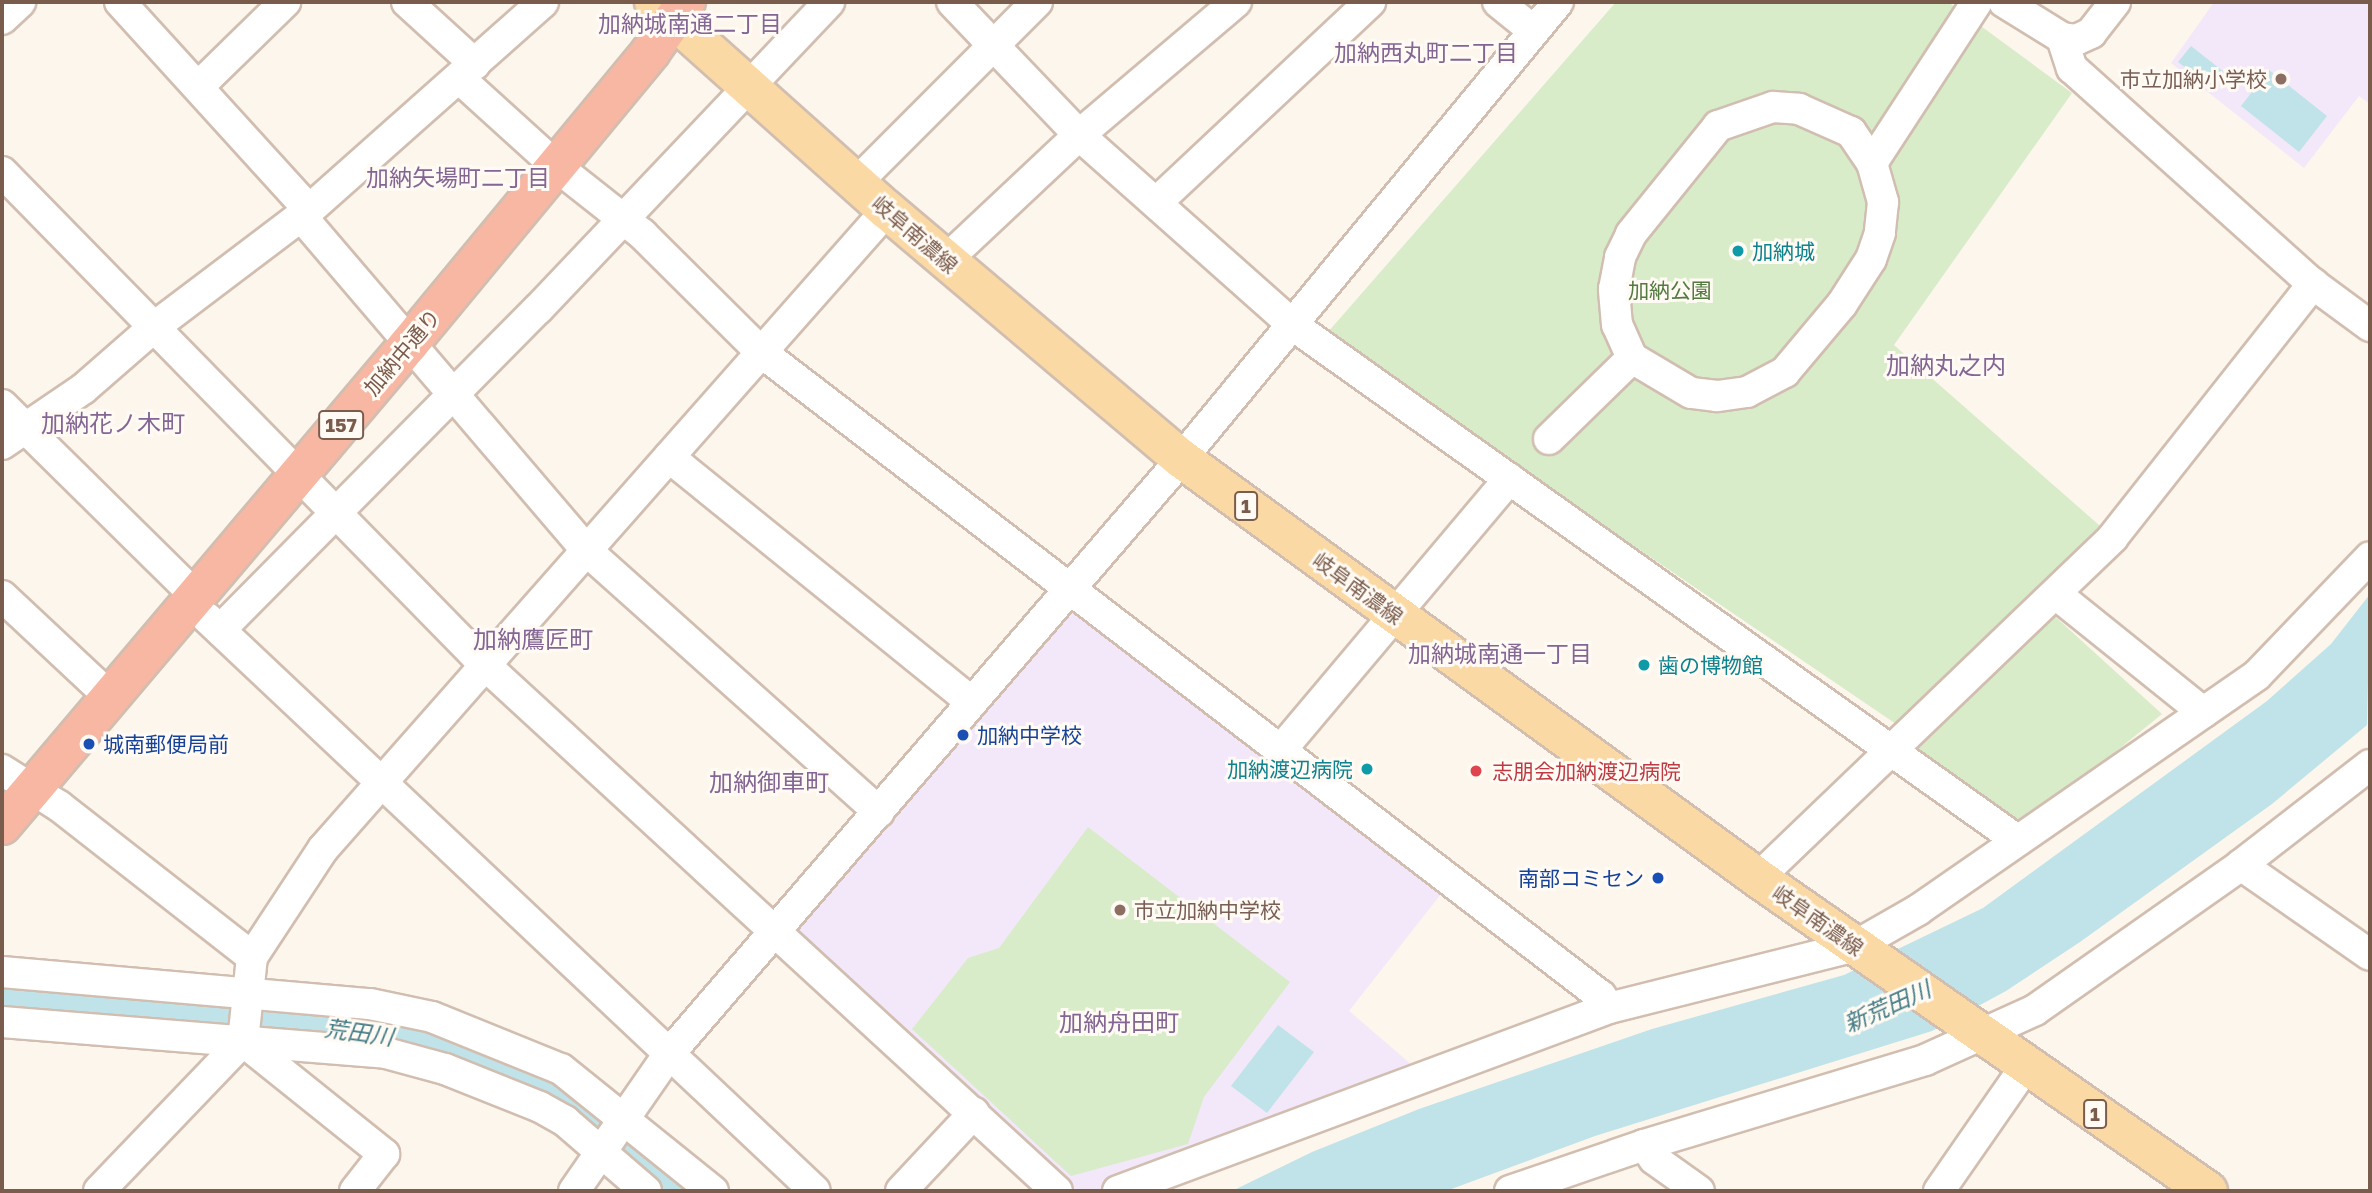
<!DOCTYPE html>
<meta charset="utf-8">
<style>
body{margin:0}
#map{position:relative;width:2372px;height:1193px;overflow:hidden;background:#fdf6ec;font-family:"Golos Text","Noto Sans JP",sans-serif}
div>[style]{position:absolute}
.education>*{inset:0;background:#f3e8fa}
.green>*{inset:0;background:#d8ecc9}
.water>*{inset:0;background:#bfe3e8}
.river>*{height:37px;margin:-18.5px;padding:0 18.5px;transform-origin:18.5px;border-radius:18.5px;background:#bfe3e8}
.roads{filter:drop-shadow(2px 0 #d1beb0) drop-shadow(-2px 0 #d1beb0) drop-shadow(0 2px #d1beb0) drop-shadow(0 -2px #d1beb0)}
.minor>*{height:30px;margin:-15px;padding:0 15px;transform-origin:15px;border-radius:15px;background:#fff}
.major>*{height:38px;margin:-19px;padding:0 19px;transform-origin:19px;border-radius:19px;background:#fbd9a5}
.highway>*{height:38px;margin:-19px;padding:0 19px;transform-origin:19px;border-radius:19px;background:#f7b7a3}
.dots>*{width:19px;height:19px;translate:-50% -50%;box-sizing:border-box;border:4px solid #fffaf3;border-radius:50%}
span{translate:-50% -50%;white-space:nowrap;text-align:center;line-height:1.15;-webkit-text-stroke:6px #fffaf3;paint-order:stroke}
.shield-label span{padding:2px 5px;background:#fffaf3;border:2px solid;border-radius:5px;-webkit-text-stroke-width:0}
.shield-label{font-size:19px;color:#7a5c4d;font-weight:700}
.education-label{font-size:21px;color:#785e54}
.right{translate:-100% -50%;text-align:right}
.left{translate:0 -50%;text-align:left}
.street-label{font-size:21px;color:#7a5c4d}
.culture-label{font-size:21px;color:#0d838f}
.park-label{font-size:21px;color:#537a41}
.transit-label{font-size:21px;color:#164399}
.health-label{font-size:21px;color:#be3a42}
.neighbourhood-label{font-size:23px;color:#846695}
.water-label{font-size:23px;color:#437c86;font-style:italic}
.quarter-label{font-size:24px;color:#846695}
.frame{position:absolute;inset:0;border:4px solid #7a5c4d;pointer-events:none}
</style>
<div id="map">
<div class="education">
<div style="clip-path:polygon(2214px 2px,2370px 2px,2370px 104px,2359px 96px,2304px 168px,2171px 63px)"></div>
<div style="clip-path:polygon(1073px 605px,1445px 889px,1349px 1011px,1412px 1065px,1097px 1191px,1067px 1188px,794px 930px)"></div>
</div>
<div class="green">
<div style="clip-path:polygon(1616px 2px,1948px 2px,2072px 93px,1894px 345px,2107px 532px,2004px 636px,1896px 724px,1428px 406px,1328px 332px)"></div>
<div style="clip-path:polygon(2049px 611px,2162px 714px,2023px 827px,1916px 747px)"></div>
<div style="clip-path:polygon(1088px 827px,1290px 982px,1204px 1097px,1188px 1144px,1071px 1176px,912px 1029px,968px 958px,999px 948px)"></div>
</div>
<div class="water">
<div style="clip-path:polygon(2191px 46px,2224px 72px,2212px 88px,2178px 62px)"></div>
<div style="clip-path:polygon(2269px 70px,2327px 116px,2299px 152px,2241px 106px)"></div>
<div style="clip-path:polygon(2370px 594px,2367px 725px,2272px 804px,2080px 942px,2006px 991px,1932px 1031px,1595px 1136px,1446px 1191px,1232px 1191px,1312px 1152px,1419px 1109px,1652px 1029px,1844px 975px,1983px 908px,2267px 701px,2331px 644px)"></div>
<div style="clip-path:polygon(1278px 1025px,1314px 1052px,1267px 1113px,1231px 1086px)"></div>
</div>
<div class="river">
<div style="left:2px;top:1000px;width:335px;rotate:4.6deg"></div>
<div style="left:336px;top:1027px;width:77px;rotate:9deg"></div>
<div style="left:412px;top:1039px;width:75px;rotate:16.3deg"></div>
<div style="left:484px;top:1060px;width:64px;rotate:24.1deg"></div>
<div style="left:542px;top:1086px;width:51px;rotate:32.1deg"></div>
<div style="left:585px;top:1113px;width:117px;rotate:41.9deg"></div>
</div>
<div class="roads">
<div class="minor">
<div style="left:120px;top:2px;width:281px;rotate:47.7deg"></div>
<div style="left:407px;top:2px;width:92px;rotate:42.4deg"></div>
<div style="left:952px;top:2px;width:184px;rotate:46.3deg"></div>
<div style="left:1079px;top:135px;width:288px;rotate:41.6deg"></div>
<div style="left:1294px;top:326px;width:887px;rotate:35.41deg"></div>
<div style="left:1498px;top:2px;width:46px;rotate:38.9deg"></div>
<div style="left:2004px;top:2px;width:68px;rotate:31.8deg"></div>
<div style="left:2062px;top:38px;width:14px;rotate:8deg"></div>
<div style="left:2076px;top:40px;width:17px;rotate:-25deg"></div>
<div style="left:2091px;top:33px;width:39px;rotate:-52deg"></div>
<div style="left:2px;top:19px;width:25px;rotate:-43deg"></div>
<div style="left:2062px;top:38px;width:32px;rotate:72deg"></div>
<div style="left:2072px;top:68px;width:324px;rotate:41.9deg"></div>
<div style="left:2313px;top:284px;width:71px;rotate:36.4deg"></div>
<div style="left:459px;top:78px;width:131px;rotate:42.2deg"></div>
<div style="left:556px;top:166px;width:110px;rotate:38.3deg"></div>
<div style="left:642px;top:234px;width:168px;rotate:44.8deg"></div>
<div style="left:761px;top:352px;width:1058px;rotate:37.48deg"></div>
<div style="left:1601px;top:996px;width:14px;rotate:56deg"></div>
<div style="left:198px;top:87px;width:122px;rotate:-44.3deg"></div>
<div style="left:1773px;top:107px;width:26px;rotate:4deg"></div>
<div style="left:1799px;top:109px;width:57px;rotate:23.9deg"></div>
<div style="left:1851px;top:132px;width:37px;rotate:56deg"></div>
<div style="left:1872px;top:163px;width:41px;rotate:74.2deg"></div>
<div style="left:1883px;top:202px;width:31px;rotate:96deg"></div>
<div style="left:1880px;top:233px;width:28px;rotate:109deg"></div>
<div style="left:1871px;top:259px;width:54px;rotate:122.8deg"></div>
<div style="left:1842px;top:304px;width:89px;rotate:130deg"></div>
<div style="left:1785px;top:372px;width:43px;rotate:152.2deg"></div>
<div style="left:1747px;top:392px;width:30px;rotate:172deg"></div>
<div style="left:1717px;top:396px;width:26px;rotate:-173deg"></div>
<div style="left:1691px;top:393px;width:69px;rotate:-149.3deg"></div>
<div style="left:1632px;top:358px;width:36px;rotate:-114deg"></div>
<div style="left:1617px;top:325px;width:36px;rotate:-95deg"></div>
<div style="left:1614px;top:289px;width:33px;rotate:-79deg"></div>
<div style="left:1620px;top:257px;width:25px;rotate:-64deg"></div>
<div style="left:1631px;top:234px;width:139px;rotate:-51.1deg"></div>
<div style="left:1718px;top:126px;width:58px;rotate:-19.1deg"></div>
<div style="left:1872px;top:163px;width:192px;rotate:-56.9deg"></div>
<div style="left:2px;top:172px;width:690px;rotate:45.59deg"></div>
<div style="left:485px;top:665px;width:777px;rotate:42.6deg"></div>
<div style="left:856px;top:183px;width:256px;rotate:-45deg"></div>
<div style="left:1156px;top:203px;width:294px;rotate:-43.2deg"></div>
<div style="left:301px;top:216px;width:439px;rotate:49.5deg"></div>
<div style="left:586px;top:550px;width:393px;rotate:41.8deg"></div>
<div style="left:945px;top:261px;width:184px;rotate:-43.2deg"></div>
<div style="left:1079px;top:135px;width:206px;rotate:-40.3deg"></div>
<div style="left:2px;top:405px;width:274px;rotate:44.6deg"></div>
<div style="left:1549px;top:439px;width:116px;rotate:-44.3deg"></div>
<div style="left:2px;top:444px;width:98px;rotate:-34.2deg"></div>
<div style="left:83px;top:389px;width:93px;rotate:-41.1deg"></div>
<div style="left:153px;top:328px;width:196px;rotate:-37.1deg"></div>
<div style="left:309px;top:210px;width:313px;rotate:-41.6deg"></div>
<div style="left:669px;top:457px;width:390px;rotate:39deg"></div>
<div style="left:2056px;top:594px;width:189px;rotate:38.8deg"></div>
<div style="left:2px;top:596px;width:149px;rotate:43.1deg"></div>
<div style="left:207px;top:618px;width:835px;rotate:43.3deg"></div>
<div style="left:220px;top:630px;width:452px;rotate:-45.3deg"></div>
<div style="left:538px;top:309px;width:423px;rotate:-46.5deg"></div>
<div style="left:1280px;top:751px;width:356px;rotate:-49.9deg"></div>
<div style="left:2px;top:770px;width:67px;rotate:32.3deg"></div>
<div style="left:59px;top:806px;width:245px;rotate:38deg"></div>
<div style="left:2241px;top:865px;width:157px;rotate:34.9deg"></div>
<div style="left:1758px;top:878px;width:492px;rotate:-43.8deg"></div>
<div style="left:2113px;top:537px;width:323px;rotate:-51.7deg"></div>
<div style="left:2px;top:972px;width:369px;rotate:5deg"></div>
<div style="left:370px;top:1004px;width:63px;rotate:11.8deg"></div>
<div style="left:432px;top:1017px;width:139px;rotate:22deg"></div>
<div style="left:561px;top:1069px;width:195px;rotate:38.8deg"></div>
<div style="left:2px;top:1022px;width:385px;rotate:4.6deg"></div>
<div style="left:386px;top:1053px;width:61px;rotate:15.2deg"></div>
<div style="left:445px;top:1069px;width:102px;rotate:21.8deg"></div>
<div style="left:540px;top:1107px;width:29px;rotate:29deg"></div>
<div style="left:565px;top:1121px;width:107px;rotate:40.8deg"></div>
<div style="left:243px;top:1041px;width:181px;rotate:38.7deg"></div>
<div style="left:384px;top:1154px;width:47px;rotate:128.1deg"></div>
<div style="left:1644px;top:1145px;width:17px;rotate:54deg"></div>
<div style="left:1654px;top:1159px;width:55px;rotate:35.4deg"></div>
<div style="left:99px;top:1191px;width:208px;rotate:-46.2deg"></div>
<div style="left:243px;top:1041px;width:84px;rotate:-83.9deg"></div>
<div style="left:252px;top:957px;width:129px;rotate:-56.7deg"></div>
<div style="left:323px;top:849px;width:852px;rotate:-48.57deg"></div>
<div style="left:574px;top:1191px;width:165px;rotate:-55.3deg"></div>
<div style="left:668px;top:1055px;width:766px;rotate:-49.24deg"></div>
<div style="left:1168px;top:475px;width:613px;rotate:-50.49deg"></div>
<div style="left:901px;top:1191px;width:107px;rotate:-46.9deg"></div>
<div style="left:1118px;top:1191px;width:524px;rotate:-20.44deg"></div>
<div style="left:1609px;top:1008px;width:254px;rotate:-14.1deg"></div>
<div style="left:1855px;top:946px;width:73px;rotate:-29.7deg"></div>
<div style="left:1918px;top:910px;width:412px;rotate:-34.7deg"></div>
<div style="left:2257px;top:675px;width:163px;rotate:-46.2deg"></div>
<div style="left:1510px;top:1191px;width:142px;rotate:-18.9deg"></div>
<div style="left:1644px;top:1145px;width:294px;rotate:-16.8deg"></div>
<div style="left:1925px;top:1060px;width:121px;rotate:-24.4deg"></div>
<div style="left:2035px;top:1010px;width:252px;rotate:-35.1deg"></div>
<div style="left:2241px;top:865px;width:163px;rotate:-37.8deg"></div>
<div style="left:1939px;top:1191px;width:152px;rotate:-55.2deg"></div>
</div>
<div class="major">
<div style="left:654px;top:2px;width:312px;rotate:41.8deg"></div>
<div style="left:887px;top:210px;width:386px;rotate:40.2deg"></div>
<div style="left:1182px;top:459px;width:712px;rotate:36.03deg"></div>
<div style="left:1758px;top:878px;width:548px;rotate:34.82deg"></div>
</div>
<div class="highway">
<div style="left:2px;top:825px;width:630px;rotate:-49.76deg"></div>
<div style="left:409px;top:344px;width:380px;rotate:-50.4deg"></div>
<div style="left:651px;top:51px;width:60px;rotate:-54.5deg"></div>
</div>
</div>
<div class="dots">
<div style="left:2281px;top:79px;background:#8d6e63"></div>
<div style="left:1738px;top:251px;background:#0f9aa8"></div>
<div style="left:1644px;top:665px;background:#0f9aa8"></div>
<div style="left:963px;top:735px;background:#1a4fb4"></div>
<div style="left:89px;top:744px;background:#1a4fb4"></div>
<div style="left:1367px;top:769px;background:#0f9aa8"></div>
<div style="left:1476px;top:771px;background:#e0444e"></div>
<div style="left:1658px;top:878px;background:#1a4fb4"></div>
<div style="left:1120px;top:910px;background:#8d6e63"></div>
</div>
<div class="shield-label">
<span style="left:341px;top:425px">157</span>
<span style="left:1246px;top:506px">1</span>
<span style="left:2095px;top:1114px">1</span>
</div>
<div class="education-label">
<span class="right" style="left:2267px;top:79px">市立加納小学校</span>
<span class="left" style="left:1134px;top:910px">市立加納中学校</span>
</div>
<div class="street-label">
<span style="left:915px;top:234px;rotate:41deg">岐阜南濃線</span>
<span style="left:402px;top:352px;rotate:-50deg">加納中通り</span>
<span style="left:1358px;top:588px;rotate:36deg">岐阜南濃線</span>
<span style="left:1818px;top:920px;rotate:35deg">岐阜南濃線</span>
</div>
<div class="culture-label">
<span class="left" style="left:1752px;top:251px">加納城</span>
<span class="left" style="left:1658px;top:665px">歯の博物館</span>
<span class="right" style="left:1353px;top:769px">加納渡辺病院</span>
</div>
<div class="park-label">
<span style="left:1670px;top:290px">加納公園</span>
</div>
<div class="transit-label">
<span class="left" style="left:977px;top:735px">加納中学校</span>
<span class="left" style="left:103px;top:744px">城南郵便局前</span>
<span class="right" style="left:1644px;top:878px">南部コミセン</span>
</div>
<div class="health-label">
<span class="left" style="left:1492px;top:771px">志朋会加納渡辺病院</span>
</div>
<div class="neighbourhood-label">
<span style="left:690px;top:23px">加納城南通二丁目</span>
<span style="left:1426px;top:52px">加納西丸町二丁目</span>
<span style="left:458px;top:177px">加納矢場町二丁目</span>
<span style="left:1500px;top:653px">加納城南通一丁目</span>
</div>
<div class="water-label">
<span style="left:1887px;top:1006px;rotate:-24deg">新荒田川</span>
<span style="left:359px;top:1032px;rotate:8deg">荒田川</span>
</div>
<div class="quarter-label">
<span style="left:1946px;top:365px">加納丸之内</span>
<span style="left:113px;top:423px">加納花ノ木町</span>
<span style="left:533px;top:639px">加納鷹匠町</span>
<span style="left:769px;top:782px">加納御車町</span>
<span style="left:1119px;top:1022px">加納舟田町</span>
</div>
<div class="frame"></div>
</div>
